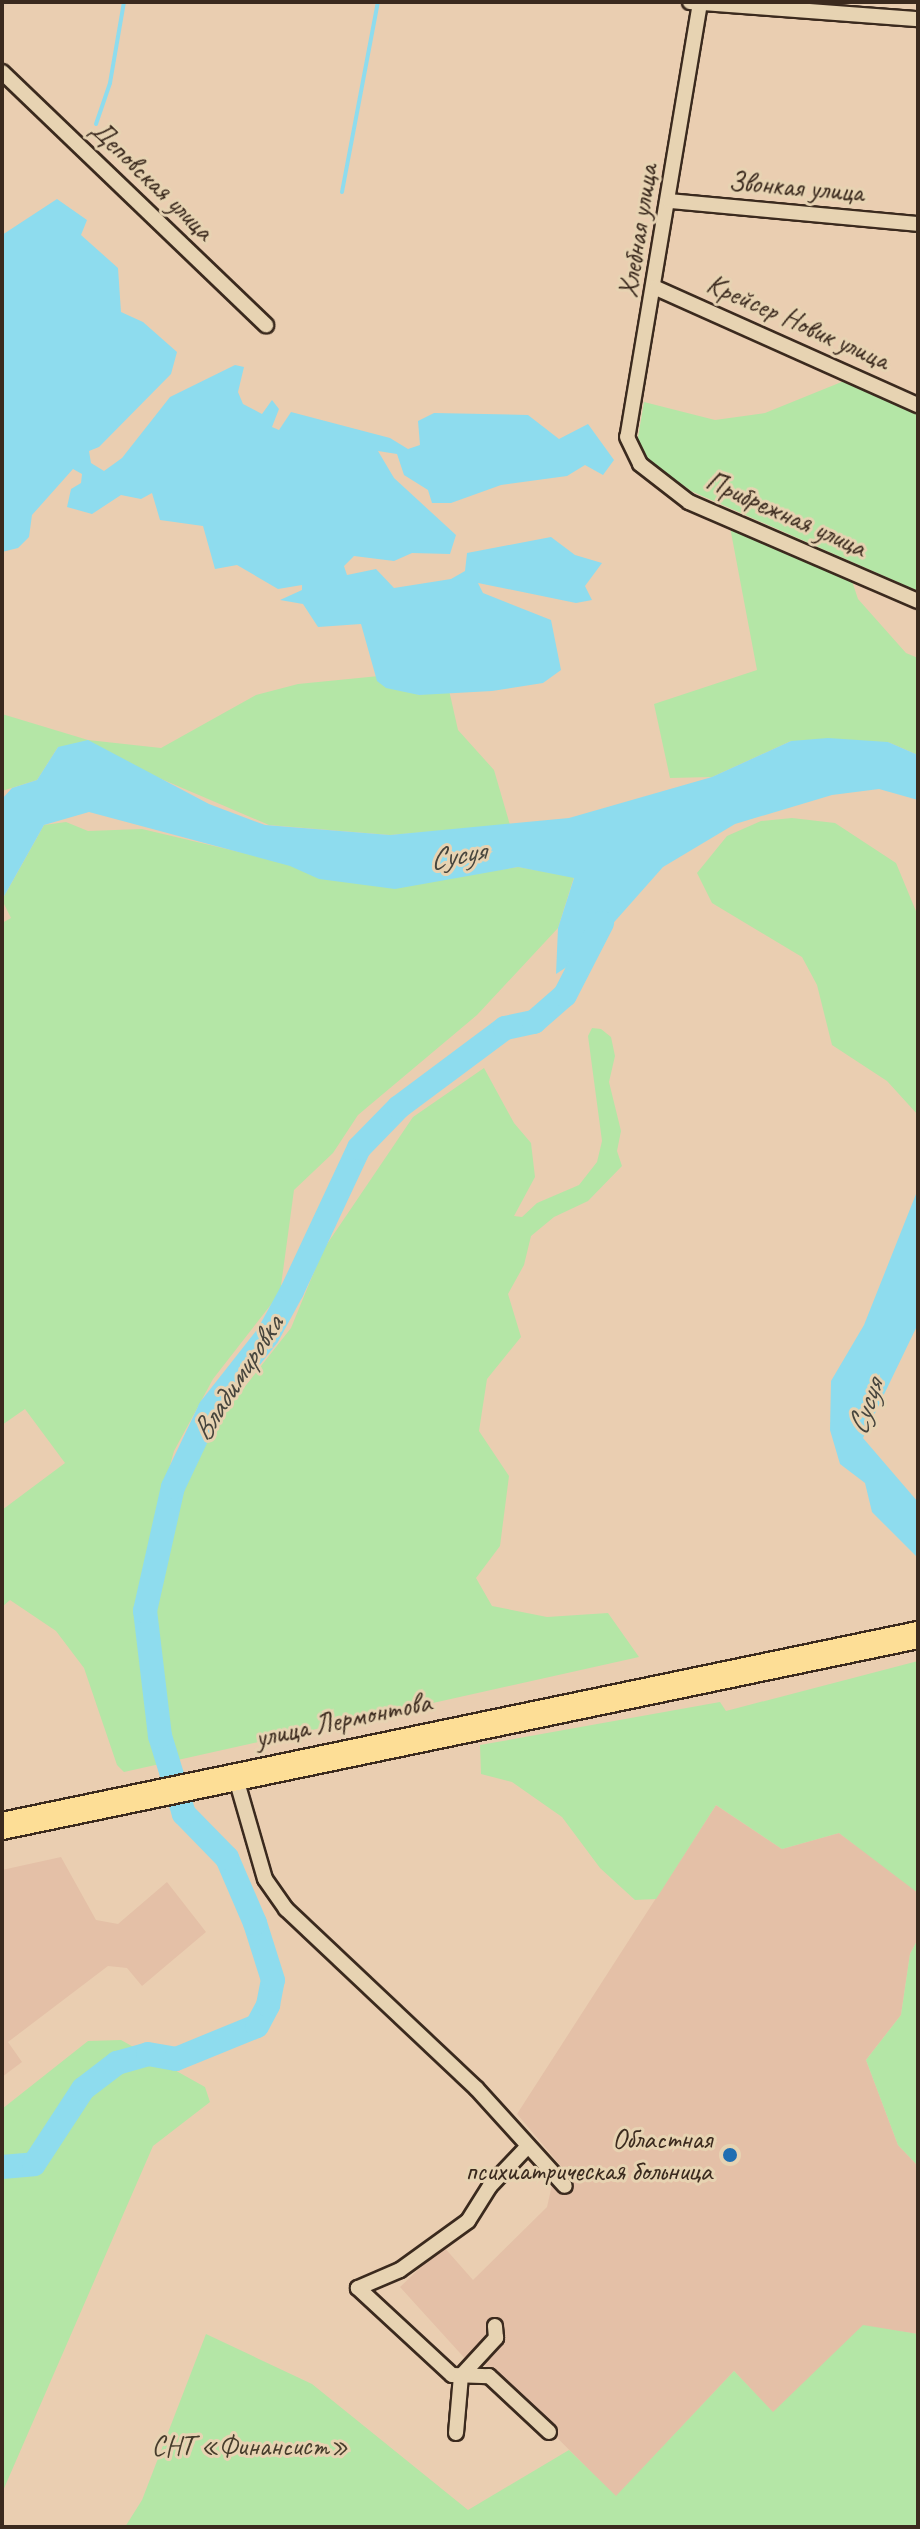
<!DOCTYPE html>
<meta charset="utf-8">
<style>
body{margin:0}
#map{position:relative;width:920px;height:2529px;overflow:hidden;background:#eaceb1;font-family:Caveat,sans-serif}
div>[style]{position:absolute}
.built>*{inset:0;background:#e4c0a7}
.green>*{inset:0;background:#b4e6a6}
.water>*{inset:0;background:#8edcee}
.stream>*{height:4px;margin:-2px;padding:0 2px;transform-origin:2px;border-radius:2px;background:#8edcee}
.river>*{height:24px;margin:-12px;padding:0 12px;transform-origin:12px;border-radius:12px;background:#8edcee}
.roads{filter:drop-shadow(2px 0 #3b2a1e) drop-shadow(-2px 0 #3b2a1e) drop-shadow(0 2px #3b2a1e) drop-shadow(0 -2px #3b2a1e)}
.street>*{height:14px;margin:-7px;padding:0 7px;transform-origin:7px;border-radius:7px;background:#e7d3b2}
.highway>*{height:26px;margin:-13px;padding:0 13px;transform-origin:13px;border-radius:13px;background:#fdde96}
.dots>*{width:22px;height:22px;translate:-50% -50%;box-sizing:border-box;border:4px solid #e7d3b2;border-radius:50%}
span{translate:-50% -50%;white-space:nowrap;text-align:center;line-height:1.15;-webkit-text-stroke:6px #e7d3b2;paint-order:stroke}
.street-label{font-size:28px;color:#3b2a1e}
.poi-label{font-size:28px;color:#3b2a1e}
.right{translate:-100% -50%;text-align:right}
.park-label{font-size:28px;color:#473d2c}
.water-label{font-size:30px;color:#47453d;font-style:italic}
.frame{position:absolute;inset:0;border:4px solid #3b2a1e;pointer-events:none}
</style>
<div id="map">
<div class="built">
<div style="clip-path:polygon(716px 1805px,782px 1849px,839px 1833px,917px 1890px,918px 1939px,910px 1954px,901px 2015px,866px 2060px,898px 2145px,918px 2166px,918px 2334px,863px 2326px,773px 2413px,734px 2371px,616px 2497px,477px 2357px,469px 2363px,400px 2287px,443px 2246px,473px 2280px,547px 2207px,552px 2185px,565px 2171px,517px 2114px)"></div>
<div style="clip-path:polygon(61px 1857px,96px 1920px,118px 1924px,167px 1882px,206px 1932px,142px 1986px,127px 1968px,108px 1966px,8px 2042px,22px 2062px,2px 2077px,2px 1870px)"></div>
</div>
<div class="green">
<div style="clip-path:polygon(844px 381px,918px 414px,918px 591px,691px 491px,647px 459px,637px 443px,644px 402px,715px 420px,765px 413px)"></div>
<div style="clip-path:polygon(730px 527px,850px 575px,858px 599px,906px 653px,918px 658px,918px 755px,888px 742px,791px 741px,712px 777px,670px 778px,654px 704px,757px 670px)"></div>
<div style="clip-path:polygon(379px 676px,419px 695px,449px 690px,458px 730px,494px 770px,510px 825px,390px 835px,269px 825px,152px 775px,58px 747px,37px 780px,2px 791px,2px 714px,88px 740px,161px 748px,256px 695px,298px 684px)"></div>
<div style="clip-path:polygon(792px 818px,835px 823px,896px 863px,918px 916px,918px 1115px,887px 1081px,832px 1045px,817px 985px,802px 957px,712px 903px,697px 873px,727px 836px,761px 821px)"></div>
<div style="clip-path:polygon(66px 822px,88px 831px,142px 829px,252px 855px,455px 877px,518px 867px,574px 877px,558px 928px,477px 1015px,358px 1115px,333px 1153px,294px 1190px,280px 1293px,213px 1379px,174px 1451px,156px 1516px,228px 1408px,291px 1328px,323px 1250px,413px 1117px,484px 1068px,514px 1123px,531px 1143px,535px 1177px,514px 1216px,522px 1217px,537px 1203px,579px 1185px,597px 1162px,602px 1141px,588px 1036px,592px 1028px,601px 1029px,611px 1037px,615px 1056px,609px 1082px,621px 1131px,617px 1151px,622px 1166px,588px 1201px,554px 1217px,531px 1236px,524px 1265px,508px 1294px,521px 1337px,487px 1379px,479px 1431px,509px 1476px,500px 1546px,476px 1578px,492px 1606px,547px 1617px,608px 1613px,639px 1657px,124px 1772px,117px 1765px,84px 1668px,56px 1631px,10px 1600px,2px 1607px,2px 1510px,65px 1463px,25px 1409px,2px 1425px,2px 923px,11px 918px,2px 900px,44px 825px)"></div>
<div style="clip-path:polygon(918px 1661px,918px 1893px,839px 1833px,782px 1849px,716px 1805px,656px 1899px,635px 1900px,600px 1868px,562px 1817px,512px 1782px,481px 1774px,480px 1745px,720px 1702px,726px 1711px)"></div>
<div style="clip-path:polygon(918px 1939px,918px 2166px,898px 2145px,866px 2060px,901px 2015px,910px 1954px)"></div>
<div style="clip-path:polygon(121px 2040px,205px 2087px,210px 2102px,153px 2146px,2px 2493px,2px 2109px,88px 2041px)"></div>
<div style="clip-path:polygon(863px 2325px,918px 2334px,918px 2527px,125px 2527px,142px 2500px,206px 2334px,312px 2384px,468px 2510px,569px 2450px,616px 2496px,734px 2371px,773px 2412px)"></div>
</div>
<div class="water">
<div style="clip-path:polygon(57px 199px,87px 220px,81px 235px,118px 268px,121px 312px,143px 322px,177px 352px,171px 374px,99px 447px,89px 451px,91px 463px,104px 471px,122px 458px,170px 397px,235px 365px,244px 367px,238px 392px,243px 404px,262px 414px,272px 400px,279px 409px,272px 427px,279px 430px,291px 412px,390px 438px,408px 449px,420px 445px,418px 421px,434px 413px,528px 415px,559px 439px,588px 424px,614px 460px,603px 475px,585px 465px,567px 476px,501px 485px,451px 503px,432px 503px,428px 490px,404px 475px,397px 454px,378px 451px,394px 478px,456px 535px,450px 554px,412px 553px,394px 561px,354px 556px,344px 566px,347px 575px,376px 569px,394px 588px,451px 579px,465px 571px,467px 553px,551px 537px,575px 555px,602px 563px,585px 586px,592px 600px,576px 603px,478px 583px,483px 593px,551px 620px,561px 670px,543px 683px,492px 691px,419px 695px,386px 688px,377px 681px,361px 624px,318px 627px,303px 604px,280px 600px,302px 590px,302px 585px,278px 589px,237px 565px,215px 569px,203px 526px,160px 520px,152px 493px,141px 499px,121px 495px,92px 514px,67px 507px,71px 489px,81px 483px,82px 474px,73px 469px,32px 515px,29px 537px,18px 548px,2px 552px,2px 235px)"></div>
<div style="clip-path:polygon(828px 738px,888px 742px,918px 755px,918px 800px,879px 789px,832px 795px,735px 824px,663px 867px,585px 955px,556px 974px,558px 928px,574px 878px,518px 867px,395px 889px,319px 879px,290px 866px,89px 812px,44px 825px,2px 900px,2px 799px,12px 788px,37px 780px,58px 747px,88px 740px,209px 804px,265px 825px,390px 835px,569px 818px,712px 777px,791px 741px)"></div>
<div style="clip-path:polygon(918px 1189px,918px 1324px,863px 1438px,918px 1502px,918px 1558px,872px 1512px,865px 1483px,840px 1464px,830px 1430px,831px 1381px,864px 1325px)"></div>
</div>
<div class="stream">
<div style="left:96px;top:124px;width:43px;rotate:-71.1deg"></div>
<div style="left:110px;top:83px;width:82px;rotate:-80.2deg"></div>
<div style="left:342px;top:192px;width:193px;rotate:-79.3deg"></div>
</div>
<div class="river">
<div style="left:2px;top:2167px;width:32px;rotate:-5deg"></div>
<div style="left:34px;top:2164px;width:90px;rotate:-56.8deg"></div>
<div style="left:83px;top:2089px;width:43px;rotate:-37.4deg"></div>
<div style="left:117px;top:2063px;width:32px;rotate:-16deg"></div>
<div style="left:148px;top:2054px;width:28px;rotate:10deg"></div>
<div style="left:176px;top:2059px;width:87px;rotate:-22.2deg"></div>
<div style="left:257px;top:2026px;width:24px;rotate:-62deg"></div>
<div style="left:268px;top:2005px;width:25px;rotate:-79deg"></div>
<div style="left:273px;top:1980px;width:60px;rotate:-107.5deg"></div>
<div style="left:255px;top:1923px;width:71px;rotate:-113.3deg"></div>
<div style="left:227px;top:1858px;width:62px;rotate:-134.3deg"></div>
<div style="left:184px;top:1814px;width:82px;rotate:-107.1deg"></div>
<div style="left:160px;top:1736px;width:126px;rotate:-96.8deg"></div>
<div style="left:145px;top:1611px;width:127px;rotate:-77.3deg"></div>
<div style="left:173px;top:1487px;width:86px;rotate:-64.6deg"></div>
<div style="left:210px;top:1409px;width:94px;rotate:-51.9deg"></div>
<div style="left:268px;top:1335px;width:50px;rotate:-61.4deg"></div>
<div style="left:292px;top:1291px;width:158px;rotate:-64.9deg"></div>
<div style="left:359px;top:1148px;width:57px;rotate:-45.7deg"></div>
<div style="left:399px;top:1107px;width:132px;rotate:-36.7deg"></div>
<div style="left:505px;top:1028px;width:30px;rotate:-12deg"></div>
<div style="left:534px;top:1022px;width:41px;rotate:-41.1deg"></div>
<div style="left:565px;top:995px;width:81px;rotate:-62.8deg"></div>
</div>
<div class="roads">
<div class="street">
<div style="left:690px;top:2px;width:229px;rotate:4.3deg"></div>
<div style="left:700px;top:3px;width:440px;rotate:99.5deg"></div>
<div style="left:627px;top:437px;width:30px;rotate:64deg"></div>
<div style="left:640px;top:464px;width:62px;rotate:37.8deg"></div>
<div style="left:689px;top:502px;width:249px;rotate:23.4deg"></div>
<div style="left:2px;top:72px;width:366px;rotate:43.8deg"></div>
<div style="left:670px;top:201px;width:249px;rotate:5.3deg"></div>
<div style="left:656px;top:288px;width:287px;rotate:24.1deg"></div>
<div style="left:235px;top:1775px;width:108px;rotate:73.9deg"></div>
<div style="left:265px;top:1879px;width:37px;rotate:55deg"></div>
<div style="left:286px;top:1909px;width:261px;rotate:43.3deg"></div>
<div style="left:476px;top:2088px;width:132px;rotate:47.8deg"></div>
<div style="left:528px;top:2146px;width:55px;rotate:133.5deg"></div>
<div style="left:490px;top:2186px;width:41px;rotate:122.2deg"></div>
<div style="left:468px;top:2221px;width:84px;rotate:144.2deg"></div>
<div style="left:400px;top:2270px;width:46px;rotate:156.8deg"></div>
<div style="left:358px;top:2288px;width:128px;rotate:42.8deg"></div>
<div style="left:452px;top:2375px;width:37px;rotate:2deg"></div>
<div style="left:489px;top:2376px;width:82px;rotate:43deg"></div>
<div style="left:456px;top:2433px;width:57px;rotate:-85deg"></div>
<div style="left:461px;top:2376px;width:52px;rotate:-47.4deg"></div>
<div style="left:496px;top:2338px;width:12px;rotate:-95deg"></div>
</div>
<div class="highway">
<div style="left:2px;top:1826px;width:936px;rotate:-11.78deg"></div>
</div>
</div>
<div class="dots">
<div style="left:730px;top:2155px;background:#1f6fb2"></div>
</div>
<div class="street-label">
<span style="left:152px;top:180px;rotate:44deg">Деповская улица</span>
<span style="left:796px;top:187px;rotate:5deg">Звонкая улица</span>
<span style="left:638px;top:231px;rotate:-81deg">Хлебная улица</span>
<span style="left:798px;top:322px;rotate:24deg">Крейсер Новик улица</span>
<span style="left:786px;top:514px;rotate:24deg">Прибрежная улица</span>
<span style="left:343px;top:1720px;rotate:-12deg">улица Лермонтова</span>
</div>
<div class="poi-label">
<span class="right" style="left:712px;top:2155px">Областная<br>психиатрическая больница</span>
</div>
<div class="park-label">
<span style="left:250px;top:2446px">СНТ «Финансист»</span>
</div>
<div class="water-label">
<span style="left:457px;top:855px;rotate:-10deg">Сусуя</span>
<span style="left:237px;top:1378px;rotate:-57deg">Владимировка</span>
<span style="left:865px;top:1407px;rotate:-71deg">Сусуя</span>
</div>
<div class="frame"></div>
</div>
